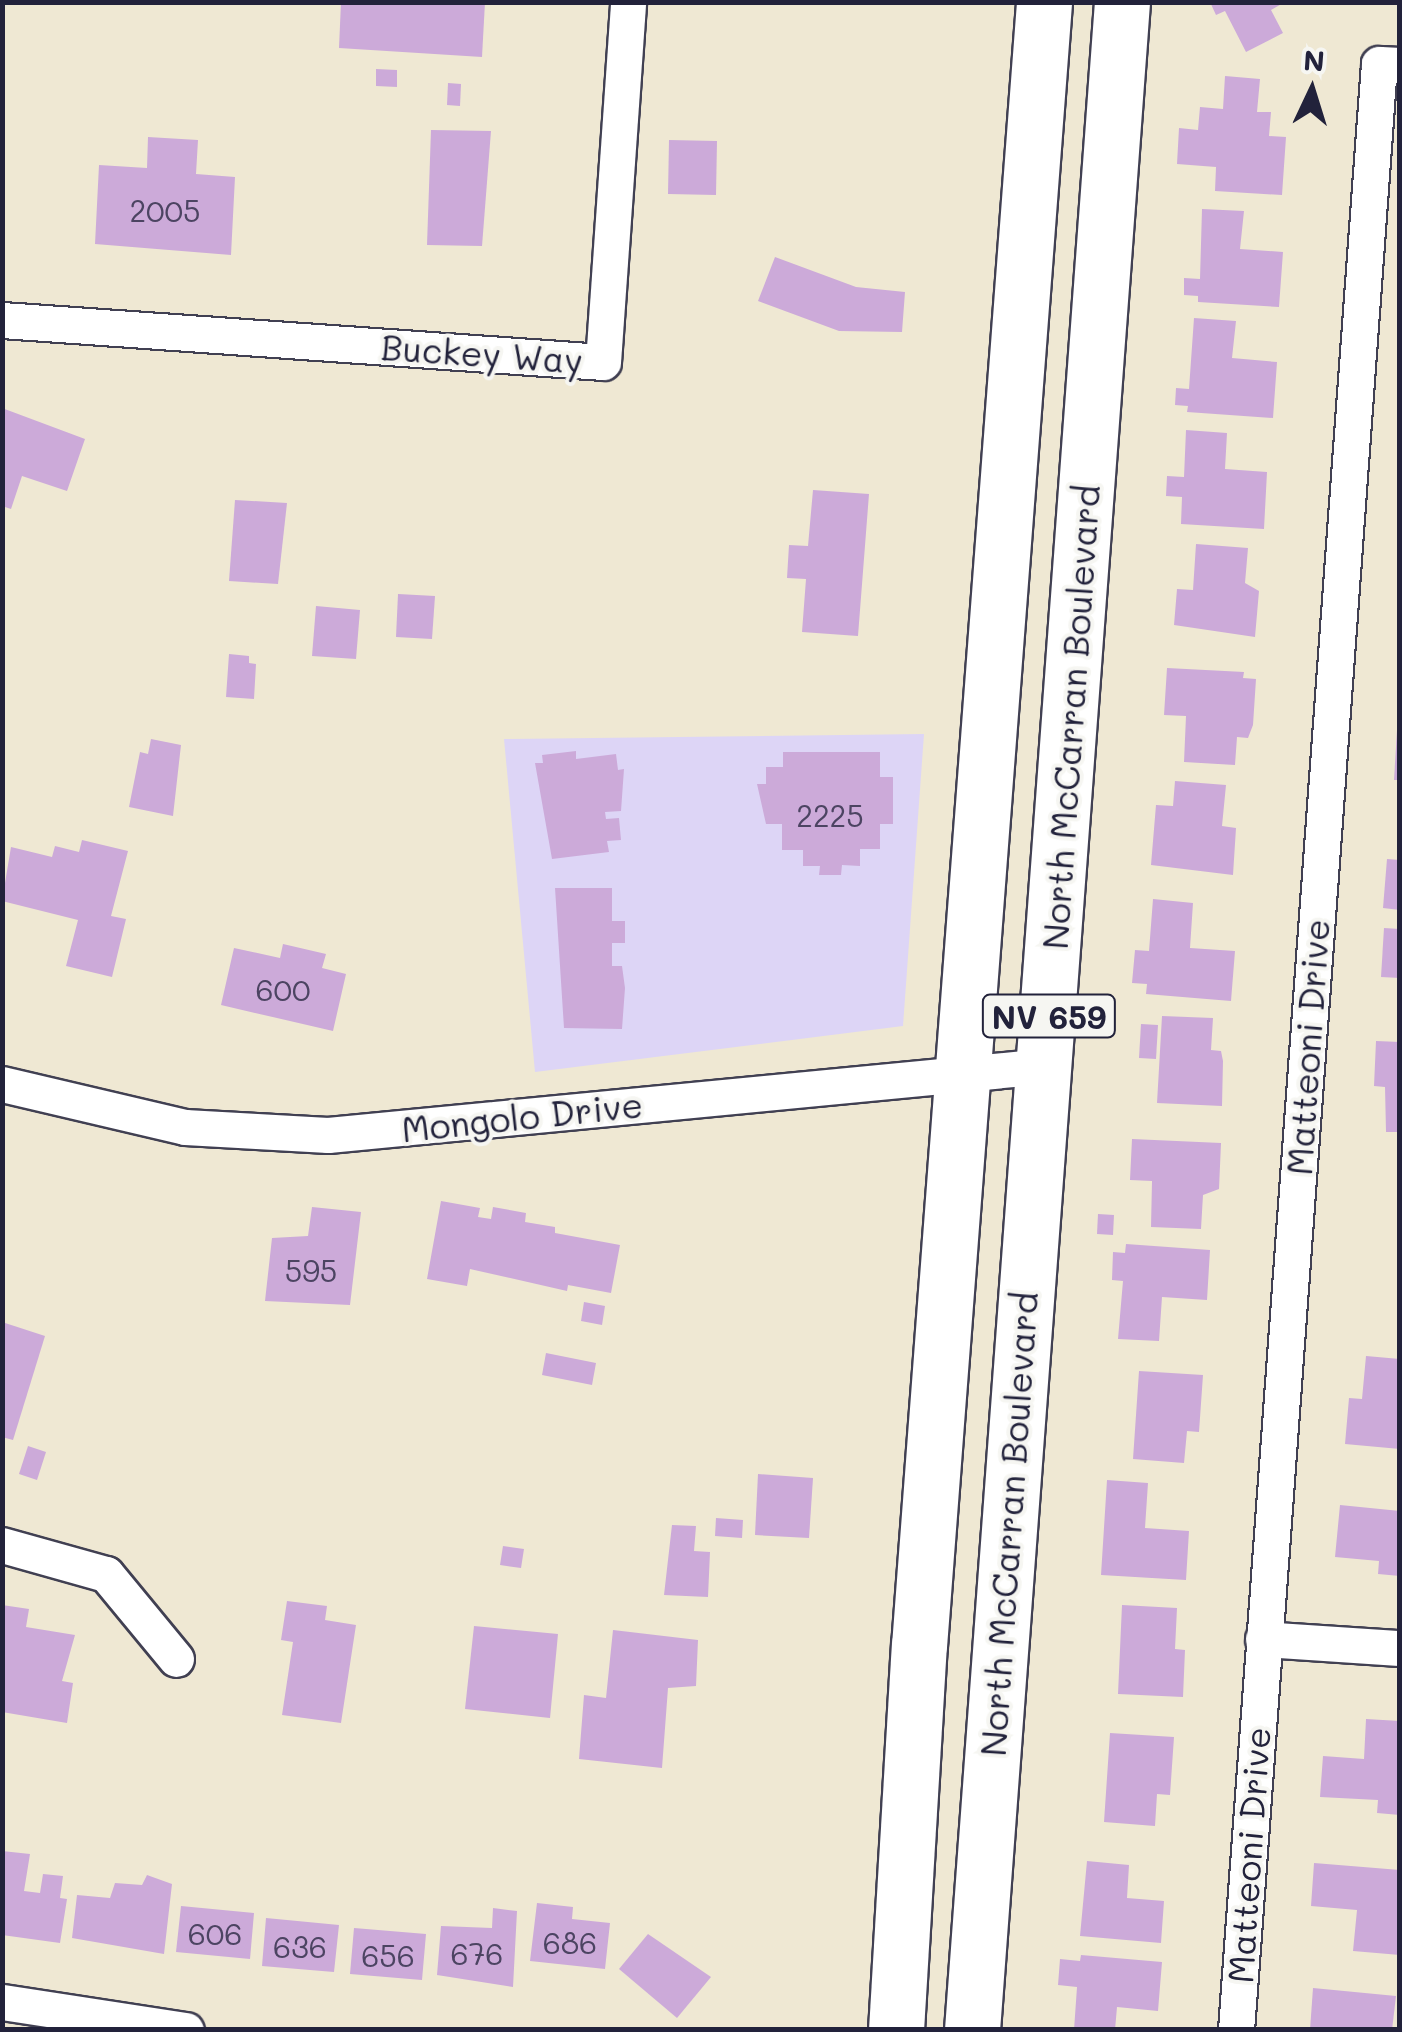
<!DOCTYPE html>
<style>
body{margin:0}
#map{position:relative;width:1402px;height:2032px;overflow:hidden;background:#efe8d3;font-family:Mali,sans-serif}
div>[style]{position:absolute}
.built>*{inset:0;background:#ddd5f6}
.building>*{inset:0;background:#ccaad9}
.roads{filter:drop-shadow(2px 0 #414052) drop-shadow(-2px 0 #414052) drop-shadow(0 2px #414052) drop-shadow(0 -2px #414052)}
.minor>*{height:35px;margin:-17.5px;padding:0 17.5px;transform-origin:17.5px;border-radius:17.5px;background:#fff}
.primary>*{height:55px;margin:-27.5px;padding:0 27.5px;transform-origin:27.5px;border-radius:27.5px;background:#fff}
span{translate:-50% -50%;white-space:nowrap;text-align:center;line-height:1.15;-webkit-text-stroke:8px #f6f6f2;paint-order:stroke}
.number-label{font-size:30px;color:#4c4462}
.number-label span{-webkit-text-stroke-width:0}
.shield-label span{padding:2px 8px;background:#f6f6f2;border:2px solid;border-radius:8px;-webkit-text-stroke-width:0}
.shield-label{font-size:32px;color:#22223b;font-weight:700}
.street-label{font-size:35px;color:#22223b}
.frame{position:absolute;inset:0;border:5px solid #22223b;pointer-events:none}
.north{position:absolute;left:1262px;top:40px;width:100px;height:100px;-webkit-text-stroke:8px #f6f6f2;paint-order:stroke;rotate:4deg;font-size:28px;font-weight:700;line-height:40px;text-align:center;color:#22223b}
.north::after{content:'';display:block;margin:auto;width:35px;height:45px;background:#22223b;clip-path:polygon(50% 0,100% 100%,50% 72%,0 100%)}
</style>
<div id="map">
<div class="built">
<div style="clip-path:polygon(924px 734px,903px 1026px,535px 1072px,504px 739px)"></div>
</div>
<div class="building">
<div style="clip-path:polygon(341px 2px,485px 2px,482px 57px,339px 48px)"></div>
<div style="clip-path:polygon(1210px 2px,1285px 2px,1271px 10px,1283px 33px,1246px 52px,1225px 11px,1216px 15px)"></div>
<div style="clip-path:polygon(376px 69px,397px 70px,397px 87px,376px 86px)"></div>
<div style="clip-path:polygon(1225px 76px,1260px 79px,1257px 112px,1271px 112px,1269px 136px,1286px 137px,1282px 195px,1215px 191px,1216px 167px,1177px 164px,1179px 128px,1198px 130px,1200px 107px,1223px 109px)"></div>
<div style="clip-path:polygon(448px 83px,461px 84px,460px 106px,447px 105px)"></div>
<div style="clip-path:polygon(431px 130px,491px 131px,482px 246px,427px 245px)"></div>
<div style="clip-path:polygon(148px 137px,198px 140px,196px 174px,235px 177px,231px 255px,95px 244px,99px 165px,147px 168px)"></div>
<div style="clip-path:polygon(669px 140px,717px 141px,716px 195px,668px 194px)"></div>
<div style="clip-path:polygon(1202px 209px,1244px 211px,1240px 249px,1283px 252px,1279px 307px,1198px 302px,1198px 296px,1184px 295px,1184px 278px,1200px 279px)"></div>
<div style="clip-path:polygon(775px 257px,856px 287px,905px 292px,902px 332px,839px 331px,758px 301px)"></div>
<div style="clip-path:polygon(1194px 318px,1236px 321px,1232px 358px,1277px 362px,1273px 418px,1187px 412px,1188px 406px,1175px 405px,1176px 388px,1189px 389px)"></div>
<div style="clip-path:polygon(2px 408px,85px 439px,67px 491px,22px 476px,11px 509px,2px 506px)"></div>
<div style="clip-path:polygon(1186px 430px,1227px 433px,1225px 469px,1267px 472px,1264px 529px,1181px 524px,1182px 497px,1166px 496px,1167px 476px,1184px 477px)"></div>
<div style="clip-path:polygon(813px 490px,869px 494px,858px 636px,802px 632px,806px 579px,787px 578px,789px 545px,808px 546px)"></div>
<div style="clip-path:polygon(235px 500px,287px 503px,278px 584px,229px 581px)"></div>
<div style="clip-path:polygon(1196px 544px,1248px 548px,1245px 583px,1259px 591px,1255px 637px,1174px 625px,1177px 589px,1193px 590px)"></div>
<div style="clip-path:polygon(398px 594px,435px 596px,432px 639px,396px 637px)"></div>
<div style="clip-path:polygon(316px 606px,360px 610px,356px 659px,312px 656px)"></div>
<div style="clip-path:polygon(229px 654px,249px 656px,249px 663px,256px 664px,254px 699px,226px 697px)"></div>
<div style="clip-path:polygon(1167px 668px,1244px 672px,1243px 678px,1256px 679px,1253px 725px,1248px 738px,1237px 737px,1235px 765px,1184px 762px,1186px 716px,1164px 715px)"></div>
<div style="clip-path:polygon(1397px 730px,1400px 731px,1400px 780px,1394px 780px)"></div>
<div style="clip-path:polygon(151px 739px,181px 745px,173px 816px,129px 807px,140px 752px,148px 754px)"></div>
<div style="clip-path:polygon(576px 751px,576px 759px,616px 754px,618px 770px,624px 769px,621px 811px,605px 812px,606px 819px,619px 818px,621px 840px,607px 841px,609px 852px,552px 859px,535px 763px,543px 763px,542px 755px)"></div>
<div style="clip-path:polygon(783px 752px,880px 752px,880px 777px,893px 777px,893px 824px,880px 824px,880px 849px,860px 849px,860px 866px,842px 865px,841px 875px,819px 875px,820px 866px,803px 866px,803px 850px,782px 850px,782px 824px,766px 824px,757px 784px,766px 784px,766px 767px,783px 767px)"></div>
<div style="clip-path:polygon(1175px 781px,1226px 785px,1222px 826px,1236px 828px,1233px 875px,1151px 865px,1156px 805px,1173px 806px)"></div>
<div style="clip-path:polygon(82px 840px,128px 851px,111px 916px,126px 919px,112px 977px,66px 966px,78px 920px,2px 901px,11px 847px,52px 857px,55px 846px,79px 852px)"></div>
<div style="clip-path:polygon(1387px 859px,1400px 860px,1400px 910px,1383px 908px)"></div>
<div style="clip-path:polygon(555px 888px,612px 888px,612px 921px,625px 921px,625px 943px,612px 943px,612px 966px,622px 966px,625px 988px,622px 1029px,564px 1028px)"></div>
<div style="clip-path:polygon(1153px 899px,1193px 903px,1190px 948px,1235px 951px,1231px 1001px,1146px 994px,1147px 984px,1132px 983px,1135px 950px,1149px 951px)"></div>
<div style="clip-path:polygon(1384px 928px,1400px 929px,1400px 978px,1381px 977px)"></div>
<div style="clip-path:polygon(283px 944px,326px 954px,322px 968px,346px 974px,333px 1031px,221px 1005px,234px 948px,280px 958px)"></div>
<div style="clip-path:polygon(1162px 1016px,1213px 1018px,1211px 1050px,1221px 1051px,1223px 1061px,1222px 1106px,1157px 1103px)"></div>
<div style="clip-path:polygon(1141px 1024px,1158px 1025px,1156px 1059px,1139px 1058px)"></div>
<div style="clip-path:polygon(1376px 1041px,1400px 1042px,1400px 1132px,1386px 1132px,1385px 1087px,1374px 1086px)"></div>
<div style="clip-path:polygon(1132px 1139px,1221px 1143px,1219px 1189px,1203px 1195px,1201px 1229px,1151px 1227px,1152px 1181px,1130px 1180px)"></div>
<div style="clip-path:polygon(441px 1201px,480px 1208px,478px 1217px,491px 1219px,493px 1207px,526px 1213px,525px 1222px,555px 1227px,555px 1233px,620px 1245px,611px 1293px,568px 1285px,567px 1291px,470px 1269px,467px 1286px,427px 1279px)"></div>
<div style="clip-path:polygon(312px 1207px,361px 1212px,350px 1305px,265px 1301px,272px 1238px,308px 1236px)"></div>
<div style="clip-path:polygon(1098px 1214px,1114px 1215px,1113px 1235px,1097px 1234px)"></div>
<div style="clip-path:polygon(1126px 1244px,1210px 1250px,1207px 1300px,1162px 1297px,1159px 1341px,1118px 1339px,1123px 1281px,1112px 1280px,1113px 1252px,1125px 1253px)"></div>
<div style="clip-path:polygon(584px 1302px,605px 1306px,602px 1325px,581px 1321px)"></div>
<div style="clip-path:polygon(2px 1322px,45px 1336px,13px 1440px,2px 1437px)"></div>
<div style="clip-path:polygon(546px 1353px,596px 1363px,592px 1385px,542px 1375px)"></div>
<div style="clip-path:polygon(1366px 1356px,1400px 1359px,1400px 1449px,1345px 1444px,1349px 1398px,1362px 1399px)"></div>
<div style="clip-path:polygon(1139px 1371px,1203px 1375px,1199px 1432px,1187px 1431px,1184px 1463px,1133px 1459px)"></div>
<div style="clip-path:polygon(28px 1446px,46px 1452px,37px 1480px,19px 1474px)"></div>
<div style="clip-path:polygon(758px 1474px,813px 1478px,809px 1538px,755px 1535px)"></div>
<div style="clip-path:polygon(1107px 1480px,1148px 1483px,1145px 1528px,1189px 1531px,1186px 1580px,1101px 1575px)"></div>
<div style="clip-path:polygon(1340px 1505px,1400px 1511px,1400px 1576px,1378px 1574px,1379px 1561px,1335px 1557px)"></div>
<div style="clip-path:polygon(716px 1518px,743px 1520px,742px 1538px,715px 1536px)"></div>
<div style="clip-path:polygon(672px 1525px,696px 1526px,694px 1551px,710px 1552px,708px 1597px,664px 1595px)"></div>
<div style="clip-path:polygon(503px 1546px,524px 1549px,521px 1568px,500px 1565px)"></div>
<div style="clip-path:polygon(287px 1601px,327px 1606px,325px 1620px,356px 1625px,341px 1723px,282px 1715px,293px 1642px,281px 1640px)"></div>
<div style="clip-path:polygon(2px 1605px,29px 1609px,26px 1627px,75px 1635px,62px 1681px,73px 1683px,67px 1723px,2px 1712px)"></div>
<div style="clip-path:polygon(1122px 1605px,1177px 1608px,1175px 1649px,1185px 1650px,1183px 1697px,1118px 1694px)"></div>
<div style="clip-path:polygon(474px 1626px,558px 1634px,550px 1718px,465px 1709px)"></div>
<div style="clip-path:polygon(613px 1630px,698px 1640px,696px 1686px,668px 1688px,662px 1768px,579px 1759px,584px 1695px,606px 1698px)"></div>
<div style="clip-path:polygon(1366px 1719px,1400px 1721px,1400px 1815px,1377px 1813px,1378px 1800px,1320px 1797px,1323px 1756px,1364px 1759px)"></div>
<div style="clip-path:polygon(1110px 1733px,1174px 1737px,1170px 1795px,1157px 1794px,1155px 1826px,1104px 1822px)"></div>
<div style="clip-path:polygon(2px 1851px,30px 1854px,24px 1891px,40px 1893px,43px 1874px,63px 1876px,60px 1898px,67px 1899px,60px 1943px,2px 1935px)"></div>
<div style="clip-path:polygon(1087px 1861px,1129px 1865px,1127px 1898px,1164px 1901px,1161px 1943px,1080px 1936px)"></div>
<div style="clip-path:polygon(1314px 1863px,1400px 1870px,1400px 1955px,1353px 1951px,1357px 1910px,1311px 1906px)"></div>
<div style="clip-path:polygon(147px 1875px,172px 1884px,164px 1954px,72px 1938px,77px 1895px,110px 1898px,115px 1883px,142px 1885px)"></div>
<div style="clip-path:polygon(537px 1903px,573px 1907px,572px 1919px,610px 1923px,605px 1969px,530px 1961px)"></div>
<div style="clip-path:polygon(181px 1906px,254px 1913px,250px 1959px,176px 1952px)"></div>
<div style="clip-path:polygon(493px 1908px,517px 1911px,513px 1987px,437px 1975px,441px 1926px,492px 1928px)"></div>
<div style="clip-path:polygon(266px 1918px,339px 1925px,334px 1972px,262px 1966px)"></div>
<div style="clip-path:polygon(354px 1928px,426px 1934px,422px 1980px,350px 1974px)"></div>
<div style="clip-path:polygon(648px 1934px,711px 1977px,677px 2018px,619px 1969px)"></div>
<div style="clip-path:polygon(1081px 1955px,1162px 1962px,1158px 2011px,1117px 2007px,1115px 2030px,1074px 2030px,1077px 1987px,1058px 1985px,1060px 1959px,1080px 1961px)"></div>
<div style="clip-path:polygon(1313px 1988px,1396px 1996px,1392px 2030px,1310px 2030px)"></div>
</div>
<div class="roads">
<div class="minor">
<div style="left:2px;top:320px;width:602px;rotate:4deg"></div>
<div style="left:603px;top:362px;width:361px;rotate:-86deg"></div>
<div style="left:2px;top:1084px;width:188px;rotate:13.2deg"></div>
<div style="left:185px;top:1127px;width:143px;rotate:3.2deg"></div>
<div style="left:328px;top:1135px;width:720px;rotate:-5.5deg"></div>
<div style="left:2px;top:1545px;width:108px;rotate:15.6deg"></div>
<div style="left:106px;top:1574px;width:110px;rotate:50.5deg"></div>
<div style="left:1263px;top:1639px;width:137px;rotate:3.8deg"></div>
<div style="left:2px;top:2002px;width:186px;rotate:8.7deg"></div>
<div style="left:1236px;top:2030px;width:1971px;rotate:-85.84deg"></div>
<div style="left:1379px;top:64px;width:21px;rotate:3deg"></div>
</div>
<div class="primary">
<div style="left:896px;top:2030px;width:385px;rotate:-86.6deg"></div>
<div style="left:919px;top:1646px;width:1649px;rotate:-85.65deg"></div>
<div style="left:972px;top:2030px;width:2034px;rotate:-85.77deg"></div>
</div>
</div>
<div class="number-label">
<span style="left:165px;top:210px">2005</span>
<span style="left:830px;top:815px">2225</span>
<span style="left:283px;top:989px">600</span>
<span style="left:311px;top:1270px">595</span>
<span style="left:215px;top:1933px">606</span>
<span style="left:570px;top:1942px">686</span>
<span style="left:300px;top:1946px">636</span>
<span style="left:477px;top:1953px">676</span>
<span style="left:388px;top:1955px">656</span>
</div>
<div class="shield-label">
<span style="left:1049px;top:1016px">NV 659</span>
</div>
<div class="street-label">
<span style="left:482px;top:353px;rotate:4deg">Buckey Way</span>
<span style="left:1070px;top:717px;rotate:-86deg">North McCarran Boulevard</span>
<span style="left:1307px;top:1047px;rotate:-86deg">Matteoni Drive</span>
<span style="left:522px;top:1116px;rotate:-6deg">Mongolo Drive</span>
<span style="left:1008px;top:1524px;rotate:-86deg">North McCarran Boulevard</span>
<span style="left:1248px;top:1855px;rotate:-86deg">Matteoni Drive</span>
</div>
<div class="frame"></div>
<div class="north">N</div>
</div>
